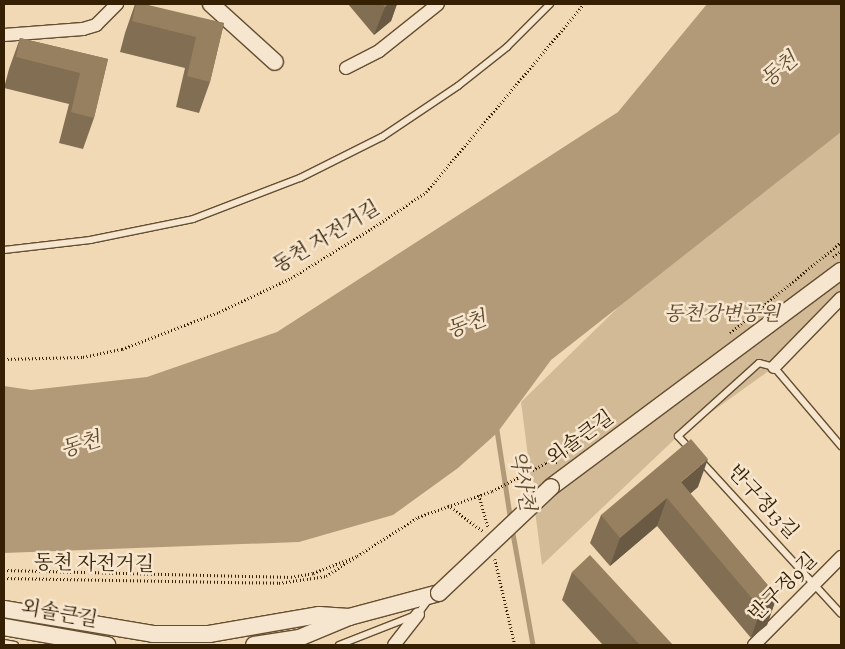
<!DOCTYPE html>
<meta charset="utf-8">
<style>
body{margin:0}
#map{position:relative;width:845px;height:649px;overflow:hidden;background:#f2d9b5;font-family:"Sorts Mill Goudy","Noto Serif KR",serif}
div>[style]{position:absolute}
.green>*{inset:0;background:#d2ba97}
.water>*{inset:0;background:#b29a79}
.stream>*{height:4.5px;margin:-2.25px;padding:0 2.25px;transform-origin:2.25px;border-radius:2.25px;background:#b29a79}
.path>*{height:2.5px;margin-top:-1.25px;transform-origin:0;background:repeating-linear-gradient(90deg,#352004 0 1px,transparent 0 3.5px)}
.roads{filter:drop-shadow(1px 0 #644e30) drop-shadow(-1px 0 #644e30) drop-shadow(0 1px #644e30) drop-shadow(0 -1px #644e30)}
.service>*{height:6px;margin:-3px;padding:0 3px;transform-origin:3px;border-radius:3px;background:#f7e6cf}
.minor>*{height:12px;margin:-6px;padding:0 6px;transform-origin:6px;border-radius:6px;background:#f7e6cf}
.tertiary>*{height:16px;margin:-8px;padding:0 8px;transform-origin:8px;border-radius:8px;background:#f7e6cf}
.bridges{filter:drop-shadow(1px 0 #644e30) drop-shadow(-1px 0 #644e30) drop-shadow(0 1px #644e30) drop-shadow(0 -1px #644e30)}
.tertiary-bridge>*{height:16px;margin:-8px;padding:0 8px;transform-origin:8px;border-radius:8px;background:#f7e6cf}
.wall>*{inset:0;background:#826e53}
.shaded-wall>*{inset:0;background:#6a5a43}
.building>*{inset:0;background:#978060}
span{translate:-50% -50%;white-space:nowrap;text-align:center;line-height:1.15;-webkit-text-stroke:5px #f7e6cf;paint-order:stroke}
.street-label{font-size:20px;color:#352004}
.park-label{font-size:20px;color:#5c4629;font-style:italic}
.water-label{font-size:21px;color:#614b2d;font-style:italic}
.frame{position:absolute;inset:0;border:5px solid #352004;pointer-events:none}
</style>
<div id="map">
<div class="green">
<div style="clip-path:polygon(841px 126px,841px 303px,774px 367px,678px 436px,542px 565px,521px 402px,636px 290px)"></div>
</div>
<div class="water">
<div style="clip-path:polygon(707px 4px,841px 4px,841px 132px,551px 360px,497px 433px,458px 468px,393px 515px,299px 542px,4px 553px,4px 386px,31px 390px,147px 377px,277px 332px,618px 112px)"></div>
</div>
<div class="stream">
<div style="left:497px;top:430px;width:92px;rotate:81.3deg"></div>
<div style="left:512px;top:528px;width:119px;rotate:79.8deg"></div>
</div>
<div class="path">
<div style="left:833px;top:257px;width:10px;rotate:-37deg"></div>
<div style="left:730px;top:333px;width:144px;rotate:-39.3deg"></div>
<div style="left:4px;top:359px;width:79px;rotate:-1.5deg"></div>
<div style="left:83px;top:357px;width:40px;rotate:-12deg"></div>
<div style="left:122px;top:349px;width:104px;rotate:-20.9deg"></div>
<div style="left:219px;top:312px;width:80px;rotate:-25.3deg"></div>
<div style="left:291px;top:278px;width:94px;rotate:-31.5deg"></div>
<div style="left:371px;top:229px;width:66px;rotate:-33.9deg"></div>
<div style="left:426px;top:192px;width:246px;rotate:-50deg"></div>
<div style="left:548px;top:462px;width:34px;rotate:-28deg"></div>
<div style="left:479px;top:495px;width:33px;rotate:74deg"></div>
<div style="left:448px;top:505px;width:45px;rotate:36.9deg"></div>
<div style="left:495px;top:559px;width:88px;rotate:76.9deg"></div>
<div style="left:4px;top:570px;width:287px;rotate:1.4deg"></div>
<div style="left:291px;top:577px;width:22px;rotate:-10deg"></div>
<div style="left:313px;top:573px;width:47px;rotate:-21.1deg"></div>
<div style="left:357px;top:556px;width:72px;rotate:-32.6deg"></div>
<div style="left:418px;top:517px;width:78px;rotate:-19.4deg"></div>
<div style="left:492px;top:491px;width:61px;rotate:-27.4deg"></div>
<div style="left:546px;top:463px;width:11px"></div>
<div style="left:4px;top:578px;width:275px;rotate:1deg"></div>
<div style="left:279px;top:583px;width:48px;rotate:-8.5deg"></div>
<div style="left:326px;top:576px;width:33px;rotate:-33deg"></div>
</div>
<div class="roads">
<div class="service">
<div style="left:4px;top:250px;width:87px;rotate:-6.6deg"></div>
<div style="left:90px;top:240px;width:105px;rotate:-11.5deg"></div>
<div style="left:193px;top:219px;width:115px;rotate:-21deg"></div>
<div style="left:300px;top:178px;width:92px;rotate:-26.6deg"></div>
<div style="left:382px;top:137px;width:92px;rotate:-33.9deg"></div>
<div style="left:458px;top:86px;width:63px;rotate:-38.5deg"></div>
<div style="left:507px;top:47px;width:61px;rotate:-45deg"></div>
<div style="left:691px;top:450px;width:19px;rotate:-133deg"></div>
<div style="left:678px;top:436px;width:109px;rotate:-42deg"></div>
<div style="left:759px;top:363px;width:16px;rotate:15deg"></div>
<div style="left:774px;top:367px;width:104px;rotate:49.7deg"></div>
<div style="left:701px;top:461px;width:207px;rotate:47.5deg"></div>
<div style="left:4px;top:643px;width:11px;rotate:10deg"></div>
<div style="left:339px;top:645px;width:85px;rotate:-21.4deg"></div>
<div style="left:418px;top:614px;width:19px;rotate:-54deg"></div>
</div>
<div class="minor">
<div style="left:4px;top:35px;width:79px;rotate:-4.3deg"></div>
<div style="left:83px;top:29px;width:14px;rotate:-17deg"></div>
<div style="left:96px;top:25px;width:30px;rotate:-45deg"></div>
<div style="left:346px;top:68px;width:37px;rotate:-27deg"></div>
<div style="left:379px;top:51px;width:75px;rotate:-38.5deg"></div>
<div style="left:774px;top:367px;width:96px;rotate:-45.8deg"></div>
<div style="left:394px;top:645px;width:39px;rotate:-52deg"></div>
<div style="left:754px;top:645px;width:124px;rotate:-45.3deg"></div>
</div>
<div class="tertiary">
<div style="left:211px;top:4px;width:86px;rotate:42.2deg"></div>
<div style="left:551px;top:487px;width:362px;rotate:-36.7deg"></div>
<div style="left:4px;top:609px;width:151px;rotate:9.5deg"></div>
<div style="left:153px;top:634px;width:56px"></div>
<div style="left:209px;top:634px;width:112px;rotate:-9.8deg"></div>
<div style="left:319px;top:615px;width:30px;rotate:4deg"></div>
<div style="left:4px;top:627px;width:105px;rotate:9.9deg"></div>
<div style="left:254px;top:645px;width:46px;rotate:-8.8deg"></div>
<div style="left:299px;top:638px;width:54px;rotate:-22.8deg"></div>
<div style="left:349px;top:617px;width:93px;rotate:-14.9deg"></div>
</div>
</div>
<div class="bridges">
<div class="tertiary-bridge">
<div style="left:439px;top:593px;width:154px;rotate:-43.4deg"></div>
</div>
</div>
<div class="wall">
<div style="clip-path:polygon(135px 4px,224px 23px,210px 82px,199px 113px,176px 107px,185px 68px,120px 52px,125px 33px)"></div>
<div style="clip-path:polygon(348px 4px,397px 4px,391px 21px,374px 35px)"></div>
<div style="clip-path:polygon(20px 38px,108px 59px,94px 118px,83px 149px,59px 143px,69px 104px,4px 88px,9px 69px)"></div>
<div style="clip-path:polygon(698px 487px,690px 494px,777px 596px,767px 625px,751px 638px,657px 526px,610px 566px,590px 543px,601px 515px)"></div>
<div style="clip-path:polygon(572px 572px,673px 645px,603px 645px,562px 600px)"></div>
</div>
<div class="shaded-wall">
<div style="clip-path:polygon(388px 4px,397px 4px,391px 21px,374px 35px,385px 7px)"></div>
<div style="clip-path:polygon(708px 459px,698px 487px,674px 507px,681px 482px)"></div>
<div style="clip-path:polygon(667px 498px,657px 526px,610px 566px,620px 538px)"></div>
<div style="clip-path:polygon(777px 596px,767px 625px,751px 638px,761px 609px)"></div>
</div>
<div class="building">
<div style="clip-path:polygon(136px 4px,144px 4px,224px 23px,210px 82px,187px 76px,196px 37px,132px 21px)"></div>
<div style="clip-path:polygon(382px 4px,388px 4px,385px 7px)"></div>
<div style="clip-path:polygon(20px 38px,108px 59px,94px 118px,71px 112px,80px 73px,16px 57px)"></div>
<div style="clip-path:polygon(691px 439px,708px 459px,681px 482px,777px 596px,761px 609px,667px 498px,620px 538px,601px 515px)"></div>
<div style="clip-path:polygon(590px 555px,673px 645px,640px 645px,572px 572px)"></div>
</div>
<div class="street-label">
<span style="left:327px;top:238px;rotate:-31deg">동천 자전거길</span>
<span style="left:581px;top:439px;rotate:-36deg">외솔큰길</span>
<span style="left:762px;top:503px;rotate:47deg">반구정13길</span>
<span style="left:94px;top:565px;rotate:1deg">동천 자전거길</span>
<span style="left:784px;top:588px;rotate:-45deg">반구정9길</span>
<span style="left:59px;top:615px;rotate:10deg">외솔큰길</span>
</div>
<div class="park-label">
<span style="left:722px;top:315px">동천강변공원</span>
</div>
<div class="water-label">
<span style="left:780px;top:71px;rotate:-40deg">동천</span>
<span style="left:467px;top:326px;rotate:-20deg">동천</span>
<span style="left:81px;top:446px;rotate:-17deg">동천</span>
<span style="left:521px;top:481px;rotate:80deg">약사천</span>
</div>
<div class="frame"></div>
</div>
